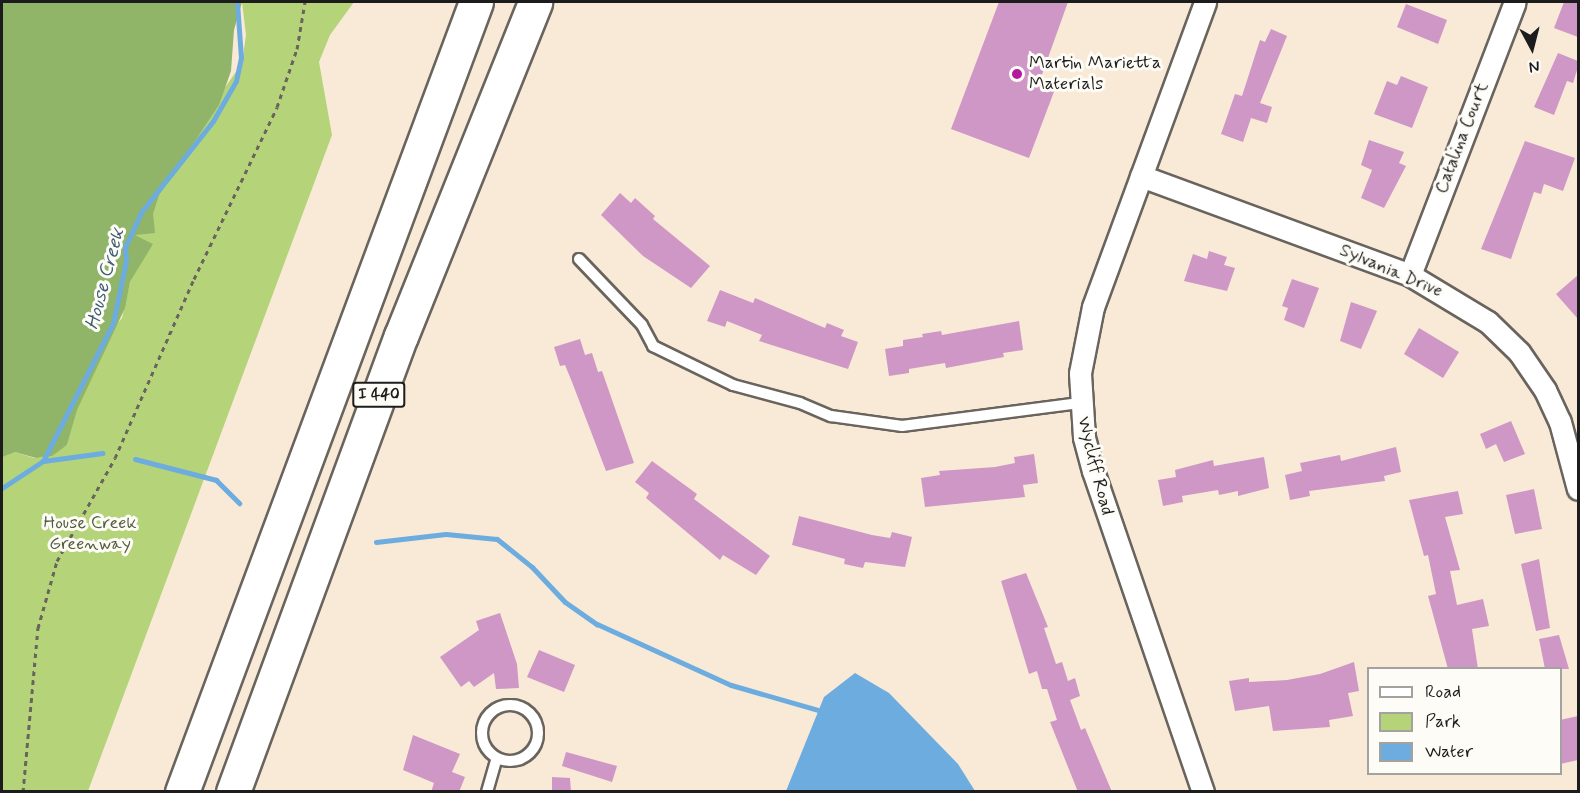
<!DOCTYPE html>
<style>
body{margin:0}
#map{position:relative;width:1580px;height:793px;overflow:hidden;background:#f8ead7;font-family:Mynerve,sans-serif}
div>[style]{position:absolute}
.green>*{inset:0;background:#b5d379}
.forest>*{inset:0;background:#90b569}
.water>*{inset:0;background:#6cacdf}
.stream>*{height:5px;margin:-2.5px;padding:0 2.5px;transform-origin:2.5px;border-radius:2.5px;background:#6cacdf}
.building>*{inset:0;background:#ce97c6}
.path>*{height:3px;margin-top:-1.5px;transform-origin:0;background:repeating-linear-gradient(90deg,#69645d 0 4.5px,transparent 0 9px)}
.roads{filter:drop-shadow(2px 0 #69645d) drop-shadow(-2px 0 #69645d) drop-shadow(0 2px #69645d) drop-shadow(0 -2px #69645d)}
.service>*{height:10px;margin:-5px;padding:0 5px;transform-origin:5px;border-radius:5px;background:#fff}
.service>.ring{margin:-5px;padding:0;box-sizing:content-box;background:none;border:10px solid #fff;border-radius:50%}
.minor>*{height:21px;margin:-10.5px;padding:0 10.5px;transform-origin:10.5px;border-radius:10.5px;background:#fff}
.motorway>*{height:33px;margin:-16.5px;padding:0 16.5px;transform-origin:16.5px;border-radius:16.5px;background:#fff}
.dots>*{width:16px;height:16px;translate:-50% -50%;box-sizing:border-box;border:3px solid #fdfcf7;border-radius:50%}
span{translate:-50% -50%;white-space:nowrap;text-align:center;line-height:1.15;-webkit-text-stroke:6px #fdfcf7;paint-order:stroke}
.shield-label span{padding:2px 4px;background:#fdfcf7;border:2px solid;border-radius:4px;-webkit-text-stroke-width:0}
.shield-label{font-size:16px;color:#1c1c1c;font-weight:700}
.poi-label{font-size:18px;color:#1c1c1c}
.left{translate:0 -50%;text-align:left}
.street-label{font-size:18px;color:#1c1c1c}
.park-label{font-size:18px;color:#525c3d}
.water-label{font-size:20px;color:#405d74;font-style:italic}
.frame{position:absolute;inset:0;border:3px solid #1c1c1c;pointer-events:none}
.legend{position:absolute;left:1367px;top:667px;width:195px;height:108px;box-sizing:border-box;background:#fdfcf7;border:2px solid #a3a29f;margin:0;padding:8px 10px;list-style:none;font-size:18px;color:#1c1c1c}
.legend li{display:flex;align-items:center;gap:12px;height:30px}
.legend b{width:30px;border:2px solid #a3a29f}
.north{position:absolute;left:1502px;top:18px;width:60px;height:60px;-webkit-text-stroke:4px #fdfcf7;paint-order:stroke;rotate:173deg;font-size:16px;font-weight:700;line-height:24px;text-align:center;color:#1c1c1c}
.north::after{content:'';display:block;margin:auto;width:21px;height:27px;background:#1c1c1c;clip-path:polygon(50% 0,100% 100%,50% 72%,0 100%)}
</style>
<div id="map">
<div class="green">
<div style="clip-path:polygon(242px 2px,354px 2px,330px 35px,319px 62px,332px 135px,88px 791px,2px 792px,2px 454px,15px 452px,34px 458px,48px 457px,67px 445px,80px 396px,110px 332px,122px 318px,130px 282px,152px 244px,134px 235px,163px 180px,191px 145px,206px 115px,242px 63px,246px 35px)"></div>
</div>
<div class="forest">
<div style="clip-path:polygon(2px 2px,242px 2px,234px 30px,231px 71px,219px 105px,159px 195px,153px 214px,155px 233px,135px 235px,153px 244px,130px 282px,125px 308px,77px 410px,67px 445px,52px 456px,36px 458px,15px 452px,2px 457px)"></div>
</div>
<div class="water">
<div style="clip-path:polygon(855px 673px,889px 693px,958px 764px,975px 791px,786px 791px,824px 697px)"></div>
</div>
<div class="stream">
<div style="left:135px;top:459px;width:84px;rotate:14.5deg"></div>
<div style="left:216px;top:480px;width:33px;rotate:45deg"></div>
<div style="left:43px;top:461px;width:60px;rotate:-7.7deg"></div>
<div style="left:2px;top:488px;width:49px;rotate:-33.4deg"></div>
<div style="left:43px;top:461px;width:155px;rotate:-63.1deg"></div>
<div style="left:113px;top:323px;width:63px;rotate:-78.2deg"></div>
<div style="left:126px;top:261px;width:14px;rotate:-94deg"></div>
<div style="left:125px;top:247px;width:40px;rotate:-65deg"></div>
<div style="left:142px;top:211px;width:115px;rotate:-51.7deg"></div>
<div style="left:213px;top:121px;width:46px;rotate:-60.1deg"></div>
<div style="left:236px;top:81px;width:24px;rotate:-78deg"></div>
<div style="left:241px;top:58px;width:56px;rotate:-94.1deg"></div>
<div style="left:376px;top:542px;width:70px;rotate:-6.5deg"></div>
<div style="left:446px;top:534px;width:51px;rotate:5.6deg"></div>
<div style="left:497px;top:539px;width:45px;rotate:38.7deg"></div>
<div style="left:532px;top:567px;width:48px;rotate:46.7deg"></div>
<div style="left:565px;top:602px;width:39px;rotate:35deg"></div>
<div style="left:597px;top:624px;width:147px;rotate:24.5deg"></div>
<div style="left:731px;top:685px;width:91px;rotate:16deg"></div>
</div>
<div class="building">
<div style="clip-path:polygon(999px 2px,1068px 2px,1039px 83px,1055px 89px,1029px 158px,951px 129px)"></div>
<div style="clip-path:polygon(1564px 2px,1578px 2px,1578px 37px,1554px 28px)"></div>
<div style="clip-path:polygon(1406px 4px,1447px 20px,1438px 44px,1397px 27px)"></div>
<div style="clip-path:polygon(1271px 29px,1287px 36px,1260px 103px,1272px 107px,1267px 123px,1251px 118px,1243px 142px,1221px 134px,1235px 94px,1242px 96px,1260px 40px,1265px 42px)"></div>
<div style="clip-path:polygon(1558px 53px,1578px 61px,1578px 67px,1573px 83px,1567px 81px,1554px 115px,1534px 107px)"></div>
<div style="clip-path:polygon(1401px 76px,1428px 87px,1412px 128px,1374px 114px,1387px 81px,1397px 85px)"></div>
<div style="clip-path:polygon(1369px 140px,1404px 152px,1399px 163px,1406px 166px,1384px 208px,1361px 198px,1372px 170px,1361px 165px)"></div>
<div style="clip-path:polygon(1525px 141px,1575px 158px,1563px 191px,1544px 184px,1541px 194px,1534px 192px,1511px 259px,1481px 249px)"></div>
<div style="clip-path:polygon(620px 193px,631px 203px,635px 198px,655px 216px,653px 219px,710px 266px,691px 288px,643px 256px,601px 215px)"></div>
<div style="clip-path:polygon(1209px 251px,1227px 257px,1224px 265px,1235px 268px,1227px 291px,1184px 281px,1193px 254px,1207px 259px)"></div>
<div style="clip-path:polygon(1578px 275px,1578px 319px,1556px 294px)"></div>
<div style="clip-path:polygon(1292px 279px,1319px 288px,1304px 328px,1284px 320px,1288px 308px,1282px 306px)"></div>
<div style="clip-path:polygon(720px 290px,753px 303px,755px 298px,825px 328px,827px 323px,844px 330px,841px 336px,858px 342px,848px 369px,759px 341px,762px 335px,727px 321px,725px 327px,707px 321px)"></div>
<div style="clip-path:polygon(1351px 302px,1377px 311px,1361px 349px,1340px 341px)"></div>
<div style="clip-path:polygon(1019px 321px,1023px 350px,1003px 353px,1004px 357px,946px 368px,945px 363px,909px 369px,909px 373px,889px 376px,885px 349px,903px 346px,903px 340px,923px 337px,922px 334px,941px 331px,942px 335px)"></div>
<div style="clip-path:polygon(1419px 328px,1459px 352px,1443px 378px,1404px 354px)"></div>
<div style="clip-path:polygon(580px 339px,585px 355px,592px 353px,598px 372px,602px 371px,634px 463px,606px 471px,572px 382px,565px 365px,560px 366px,554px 347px)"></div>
<div style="clip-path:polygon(1511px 421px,1525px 454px,1504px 462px,1496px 444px,1486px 449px,1480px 434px)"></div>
<div style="clip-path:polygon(1396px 447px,1401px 472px,1384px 476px,1385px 481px,1309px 491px,1310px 496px,1290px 500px,1285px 475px,1302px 471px,1300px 463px,1340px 455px,1341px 461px)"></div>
<div style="clip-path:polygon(1034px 454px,1038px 483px,1023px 485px,1025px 497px,925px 507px,921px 478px,940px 475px,939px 471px,995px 467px,1015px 463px,1014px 457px)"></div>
<div style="clip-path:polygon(1264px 457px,1269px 488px,1238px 496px,1238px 491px,1219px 495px,1218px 490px,1182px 496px,1183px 502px,1163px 506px,1158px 480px,1176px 477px,1175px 470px,1213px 460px,1214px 466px)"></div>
<div style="clip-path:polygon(652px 461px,697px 494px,694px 499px,770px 556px,756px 575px,723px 555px,720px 560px,646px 498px,649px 493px,635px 482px)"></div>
<div style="clip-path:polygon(1534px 489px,1542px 529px,1515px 534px,1506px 495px)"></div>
<div style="clip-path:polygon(1458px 491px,1463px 514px,1445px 517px,1460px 570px,1450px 571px,1457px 605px,1483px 599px,1489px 626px,1472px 629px,1478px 669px,1448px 669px,1428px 596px,1436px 594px,1428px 555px,1424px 556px,1409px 500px)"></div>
<div style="clip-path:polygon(799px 516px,872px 535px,890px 538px,892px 532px,912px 537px,905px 567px,865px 562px,863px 568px,844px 564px,845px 559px,792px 545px)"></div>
<div style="clip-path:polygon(1539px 559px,1550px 628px,1536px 631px,1521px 564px)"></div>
<div style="clip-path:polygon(1026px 573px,1048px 627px,1044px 628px,1056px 664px,1062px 662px,1068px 681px,1075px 678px,1080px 696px,1070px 700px,1081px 730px,1085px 728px,1112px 792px,1078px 792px,1050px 722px,1057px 720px,1047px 689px,1042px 689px,1037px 671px,1029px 674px,1001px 581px)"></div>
<div style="clip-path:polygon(500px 613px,517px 664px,519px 688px,496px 689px,494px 673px,474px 687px,469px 681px,461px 687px,440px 657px,479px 630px,476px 621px)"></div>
<div style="clip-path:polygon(1559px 635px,1569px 669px,1545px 669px,1539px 639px)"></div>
<div style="clip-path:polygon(539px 650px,575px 665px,564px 692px,527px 677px)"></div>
<div style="clip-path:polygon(1354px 662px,1359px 691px,1348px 693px,1353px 716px,1329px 720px,1330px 727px,1273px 731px,1269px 706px,1235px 711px,1229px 681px,1249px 678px,1249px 682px,1287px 680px,1320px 674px)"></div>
<div style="clip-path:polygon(1578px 716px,1578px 760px,1560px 764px,1560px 720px)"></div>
<div style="clip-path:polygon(413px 735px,460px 754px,452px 772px,465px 777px,459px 792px,431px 792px,434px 783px,403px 770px)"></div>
<div style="clip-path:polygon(566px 752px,617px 766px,612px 782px,562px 766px)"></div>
<div style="clip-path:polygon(552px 777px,570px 778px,571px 792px,552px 792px)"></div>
</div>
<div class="path">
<div style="left:23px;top:792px;width:165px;rotate:-84.8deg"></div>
<div style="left:38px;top:628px;width:70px;rotate:-74.2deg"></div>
<div style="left:57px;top:561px;width:118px;rotate:-60.6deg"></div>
<div style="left:115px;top:458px;width:196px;rotate:-66.2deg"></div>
<div style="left:194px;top:279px;width:191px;rotate:-64.2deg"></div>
<div style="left:277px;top:107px;width:61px;rotate:-71deg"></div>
<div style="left:297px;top:49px;width:48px;rotate:-80.3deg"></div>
</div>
<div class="roads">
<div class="service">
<div style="left:579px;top:259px;width:91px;rotate:46.3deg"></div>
<div style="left:642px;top:325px;width:24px;rotate:62deg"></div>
<div style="left:653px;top:346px;width:89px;rotate:26deg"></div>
<div style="left:733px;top:385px;width:69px;rotate:15deg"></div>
<div style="left:800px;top:403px;width:34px;rotate:23deg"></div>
<div style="left:831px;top:416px;width:72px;rotate:8deg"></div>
<div style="left:902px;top:426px;width:179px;rotate:-7.4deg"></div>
<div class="ring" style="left:482px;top:705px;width:46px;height:46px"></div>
<div style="left:487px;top:792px;width:35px;rotate:-74deg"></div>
</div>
<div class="minor">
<div style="left:1141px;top:176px;width:287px;rotate:20.2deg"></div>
<div style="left:1410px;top:275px;width:91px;rotate:31.1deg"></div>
<div style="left:1488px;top:322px;width:43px;rotate:44.1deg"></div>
<div style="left:1519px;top:352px;width:46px;rotate:55.6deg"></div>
<div style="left:1545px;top:390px;width:35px;rotate:65deg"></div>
<div style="left:1560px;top:422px;width:69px;rotate:75deg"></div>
<div style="left:1410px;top:275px;width:292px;rotate:-69deg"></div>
<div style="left:1203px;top:792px;width:339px;rotate:-108.9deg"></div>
<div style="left:1093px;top:471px;width:35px;rotate:-105deg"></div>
<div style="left:1084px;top:437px;width:64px;rotate:-93.6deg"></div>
<div style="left:1080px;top:373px;width:67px;rotate:-78.9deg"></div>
<div style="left:1093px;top:307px;width:325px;rotate:-69.8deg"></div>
</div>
<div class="motorway">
<div style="left:182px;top:792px;width:843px;rotate:-69.59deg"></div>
<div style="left:233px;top:792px;width:486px;rotate:-69.8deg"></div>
<div style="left:401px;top:336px;width:360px;rotate:-68.1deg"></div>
</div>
</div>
<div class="dots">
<div style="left:1017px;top:74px;background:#b5179e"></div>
</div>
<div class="shield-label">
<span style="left:379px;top:395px">I 440</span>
</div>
<div class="poi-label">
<span class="left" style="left:1029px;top:74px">Martin Marietta<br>Materials</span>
</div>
<div class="street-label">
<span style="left:1462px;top:138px;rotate:-69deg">Catalina Court</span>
<span style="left:1391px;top:271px;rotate:23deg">Sylvania Drive</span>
<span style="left:1095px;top:466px;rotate:76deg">Wycliff Road</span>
</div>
<div class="park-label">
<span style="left:90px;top:534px">House Creek<br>Greenway</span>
</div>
<div class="water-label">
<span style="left:105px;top:279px;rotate:-75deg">House Creek</span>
</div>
<div class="frame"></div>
<ul class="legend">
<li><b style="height:8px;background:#fff"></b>Road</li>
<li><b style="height:16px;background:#b5d379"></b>Park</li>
<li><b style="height:16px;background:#6cacdf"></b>Water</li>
</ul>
<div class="north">N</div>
</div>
